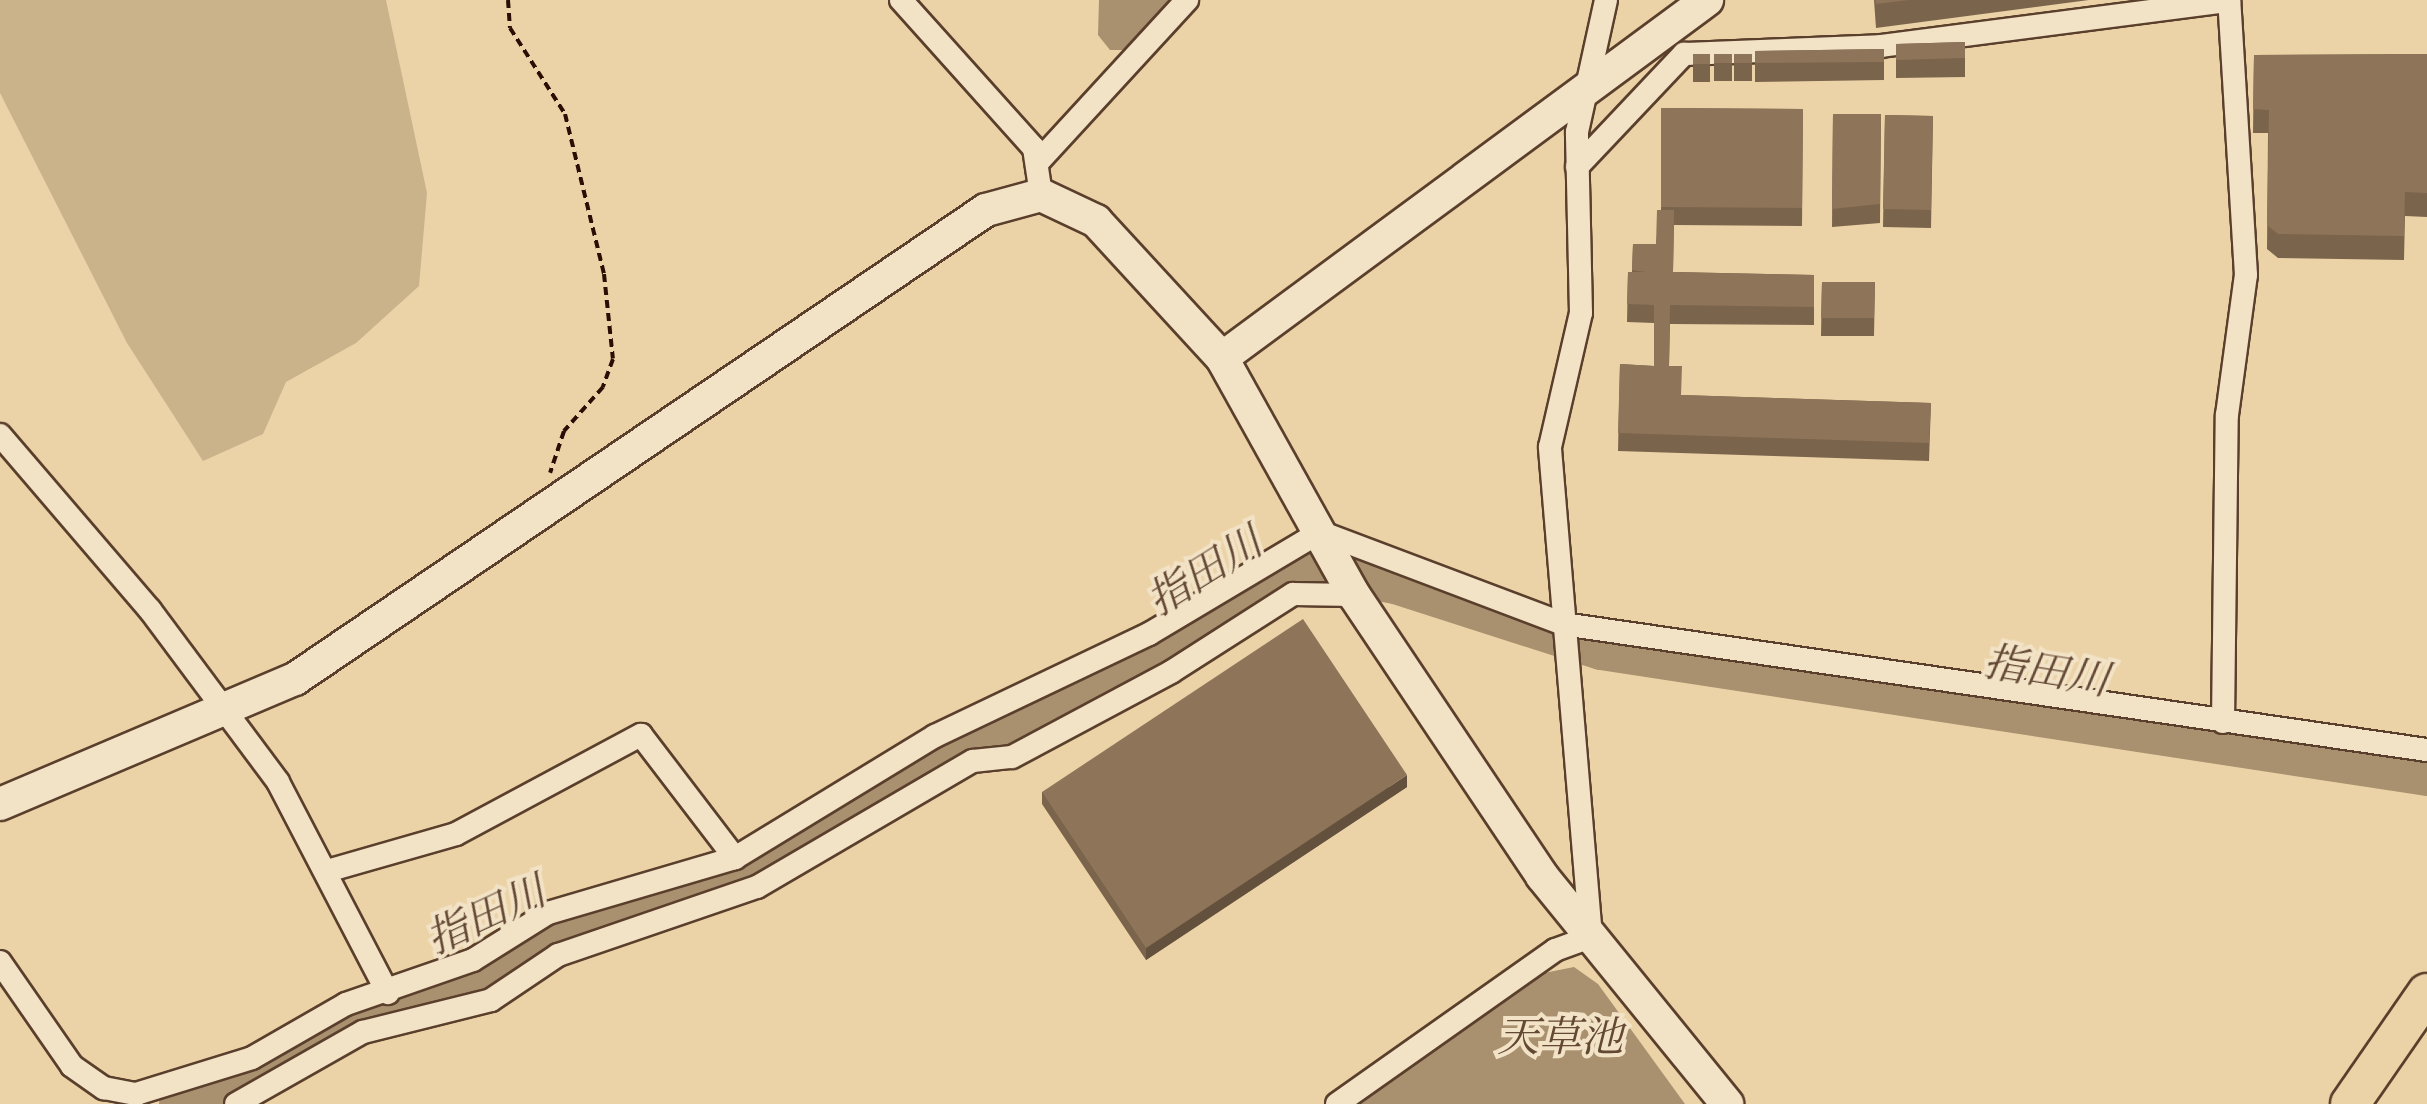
<!DOCTYPE html>
<meta charset="utf-8">
<style>
body{margin:0}
#map{position:relative;width:2427px;height:1104px;overflow:hidden;background:#ebd3a7;font-family:"Old Standard TT","Noto Serif JP",serif}
div>[style]{position:absolute}
.green>*{inset:0;background:#cab28b}
.water>*{inset:0;background:#a9906f}
.river>*{height:38px;margin:-19px;padding:0 19px;transform-origin:19px;border-radius:19px;background:#a9906f}
.path>*{height:4px;margin-top:-2px;transform-origin:0;background:repeating-linear-gradient(90deg,#2a0e03 0 8px,transparent 0 13px)}
.roads{filter:drop-shadow(2px 0 #5a3f2c) drop-shadow(-2px 0 #5a3f2c) drop-shadow(0 2px #5a3f2c) drop-shadow(0 -2px #5a3f2c)}
.street>*{height:22px;margin:-11px;padding:0 11px;transform-origin:11px;border-radius:11px;background:#f2e2c6}
.secondary>*{height:32px;margin:-16px;padding:0 16px;transform-origin:16px;border-radius:16px;background:#f2e2c6}
.primary>*{height:38px;margin:-19px;padding:0 19px;transform-origin:19px;border-radius:19px;background:#ebd3a7}
.wall>*{inset:0;background:#7a644c}
.shaded-wall>*{inset:0;background:#63513e}
.building>*{inset:0;background:#8e7458}
span{translate:-50% -50%;white-space:nowrap;text-align:center;line-height:1.15;-webkit-text-stroke:8px #f2e2c6;paint-order:stroke}
.water-label{font-size:42px;color:#634834;font-style:italic}
</style>
<div id="map">
<div class="green">
<div style="clip-path:polygon(0 0,386px 0,427px 193px,419px 286px,356px 343px,286px 382px,263px 434px,203px 461px,127px 343px,0 93px)"></div>
</div>
<div class="water">
<div style="clip-path:polygon(1099px 0,1173px 0,1125px 50px,1110px 50px,1098px 35px)"></div>
<div style="clip-path:polygon(1574px 967px,1598px 984px,1685px 1104px,1354px 1104px,1544px 973px)"></div>
</div>
<div class="river">
<div style="left:178px;top:1104px;width:81px;rotate:-21.8deg"></div>
<div style="left:253px;top:1074px;width:109px;rotate:-30.8deg"></div>
<div style="left:347px;top:1018px;width:140px;rotate:-15.7deg"></div>
<div style="left:482px;top:980px;width:88px;rotate:-34.4deg"></div>
<div style="left:555px;top:930px;width:178px;rotate:-14.7deg"></div>
<div style="left:727px;top:885px;width:261px;rotate:-30.9deg"></div>
<div style="left:951px;top:751px;width:190px;rotate:-22.2deg"></div>
<div style="left:1127px;top:679px;width:199px;rotate:-34.3deg"></div>
<div style="left:1291px;top:567px;width:106px;rotate:9.8deg"></div>
<div style="left:1395px;top:585px;width:216px;rotate:17.8deg"></div>
<div style="left:1601px;top:651px;width:836px;rotate:8.67deg"></div>
</div>
<div class="path">
<div style="left:508px;top:0;width:28px;rotate:86deg"></div>
<div style="left:510px;top:28px;width:102px;rotate:57.4deg"></div>
<div style="left:565px;top:114px;width:165px;rotate:76.3deg"></div>
<div style="left:604px;top:274px;width:85px;rotate:84deg"></div>
<div style="left:613px;top:359px;width:30px;rotate:110deg"></div>
<div style="left:603px;top:387px;width:59px;rotate:131.6deg"></div>
<div style="left:564px;top:431px;width:44px;rotate:108.4deg"></div>
</div>
<div class="roads">
<div class="street">
<div style="left:901px;top:0;width:199px;rotate:48.1deg"></div>
<div style="left:1034px;top:148px;width:48px;rotate:81.5deg"></div>
<div style="left:1039px;top:161px;width:219px;rotate:-47.4deg"></div>
<div style="left:1577px;top:167px;width:156px;rotate:-46.6deg"></div>
<div style="left:1684px;top:54px;width:197px;rotate:-2.3deg"></div>
<div style="left:1881px;top:46px;width:351px;rotate:-7.4deg"></div>
<div style="left:0;top:435px;width:230px;rotate:49.4deg"></div>
<div style="left:150px;top:610px;width:214px;rotate:53.3deg"></div>
<div style="left:278px;top:782px;width:238px;rotate:62.5deg"></div>
<div style="left:2223px;top:722px;width:307px;rotate:-89.3deg"></div>
<div style="left:2227px;top:415px;width:141px;rotate:-82.3deg"></div>
<div style="left:2246px;top:275px;width:276px;rotate:-93.5deg"></div>
<div style="left:327px;top:871px;width:134px;rotate:-16deg"></div>
<div style="left:456px;top:834px;width:210px;rotate:-28.2deg"></div>
<div style="left:641px;top:735px;width:155px;rotate:52.6deg"></div>
<div style="left:0;top:962px;width:126px;rotate:55.3deg"></div>
<div style="left:72px;top:1066px;width:39px;rotate:35deg"></div>
<div style="left:104px;top:1088px;width:33px;rotate:11deg"></div>
<div style="left:136px;top:1094px;width:121px;rotate:-17.2deg"></div>
<div style="left:252px;top:1058px;width:108px;rotate:-29.9deg"></div>
<div style="left:346px;top:1004px;width:134px;rotate:-19.1deg"></div>
<div style="left:473px;top:960px;width:89px;rotate:-32.1deg"></div>
<div style="left:548px;top:913px;width:195px;rotate:-16.4deg"></div>
<div style="left:735px;top:858px;width:234px;rotate:-31.4deg"></div>
<div style="left:935px;top:736px;width:237px;rotate:-25.5deg"></div>
<div style="left:1149px;top:634px;width:199px;rotate:-30.8deg"></div>
<div style="left:1320px;top:532px;width:260px;rotate:20.7deg"></div>
<div style="left:1563px;top:624px;width:873px;rotate:8.3deg"></div>
<div style="left:236px;top:1104px;width:146px;rotate:-29.6deg"></div>
<div style="left:363px;top:1032px;width:132px;rotate:-14deg"></div>
<div style="left:491px;top:1000px;width:81px;rotate:-33.9deg"></div>
<div style="left:558px;top:955px;width:210px;rotate:-18.9deg"></div>
<div style="left:757px;top:887px;width:250px;rotate:-30.3deg"></div>
<div style="left:973px;top:761px;width:39px;rotate:-6deg"></div>
<div style="left:1012px;top:757px;width:180px;rotate:-28.1deg"></div>
<div style="left:1171px;top:672px;width:145px;rotate:-32.6deg"></div>
<div style="left:1293px;top:594px;width:61px;rotate:0.9deg"></div>
<div style="left:1337px;top:1104px;width:267px;rotate:-35.2deg"></div>
<div style="left:1555px;top:950px;width:38px;rotate:-20deg"></div>
<div style="left:1591px;top:937px;width:492px;rotate:-94.8deg"></div>
<div style="left:1550px;top:447px;width:138px;rotate:-77deg"></div>
<div style="left:1581px;top:313px;width:181px;rotate:-91.3deg"></div>
<div style="left:1577px;top:132px;width:135px;rotate:-77.6deg"></div>
</div>
<div class="secondary">
<div style="left:1222px;top:358px;width:603px;rotate:-36.43deg"></div>
<div style="left:0;top:804px;width:320px;rotate:-23deg"></div>
<div style="left:295px;top:679px;width:835px;rotate:-34.17deg"></div>
<div style="left:986px;top:210px;width:57px;rotate:-15.3deg"></div>
<div style="left:1041px;top:195px;width:61px;rotate:25.3deg"></div>
<div style="left:1096px;top:221px;width:186px;rotate:47.4deg"></div>
<div style="left:1222px;top:358px;width:271px;rotate:60.9deg"></div>
<div style="left:1354px;top:595px;width:338px;rotate:56.2deg"></div>
<div style="left:1542px;top:876px;width:294px;rotate:50.9deg"></div>
</div>
<div class="primary">
<div style="left:2350px;top:1104px;width:135px;rotate:-55.3deg"></div>
</div>
</div>
<div class="wall">
<div style="clip-path:polygon(1874px 0,2089px 0,1876px 28px)"></div>
<div style="clip-path:polygon(1965px 42px,1965px 77px,1896px 78px,1896px 44px)"></div>
<div style="clip-path:polygon(1884px 49px,1884px 80px,1755px 82px,1755px 51px)"></div>
<div style="clip-path:polygon(1693px 54px,1710px 54px,1710px 82px,1693px 82px)"></div>
<div style="clip-path:polygon(1714px 54px,1732px 54px,1732px 81px,1714px 81px)"></div>
<div style="clip-path:polygon(1734px 54px,1752px 54px,1752px 81px,1734px 81px)"></div>
<div style="clip-path:polygon(2427px 54px,2427px 217px,2405px 216px,2404px 260px,2278px 258px,2267px 249px,2268px 133px,2253px 133px,2254px 55px)"></div>
<div style="clip-path:polygon(1661px 108px,1803px 109px,1802px 226px,1674px 225px,1673px 272px,1814px 275px,1814px 325px,1670px 324px,1669px 366px,1681px 395px,1931px 403px,1929px 461px,1618px 451px,1620px 364px,1654px 366px,1654px 323px,1627px 322px,1628px 272px,1632px 272px,1633px 244px,1656px 244px,1661px 210px)"></div>
<div style="clip-path:polygon(1833px 114px,1881px 114px,1880px 223px,1832px 227px)"></div>
<div style="clip-path:polygon(1885px 115px,1933px 116px,1931px 228px,1883px 227px)"></div>
<div style="clip-path:polygon(1822px 282px,1875px 282px,1874px 336px,1821px 336px)"></div>
<div style="clip-path:polygon(1407px 787px,1146px 960px,1042px 804px,1042px 792px)"></div>
</div>
<div class="shaded-wall">
<div style="clip-path:polygon(1407px 775px,1407px 787px,1146px 960px,1146px 948px)"></div>
</div>
<div class="building">
<div style="clip-path:polygon(1875px 0,1909px 0,1876px 4px)"></div>
<div style="clip-path:polygon(1965px 42px,1965px 58px,1896px 60px,1896px 44px)"></div>
<div style="clip-path:polygon(1884px 49px,1884px 62px,1755px 63px,1755px 51px)"></div>
<div style="clip-path:polygon(1693px 54px,1710px 54px,1710px 64px,1693px 64px)"></div>
<div style="clip-path:polygon(1714px 54px,1732px 54px,1732px 63px,1714px 63px)"></div>
<div style="clip-path:polygon(1734px 54px,1752px 54px,1752px 63px,1734px 63px)"></div>
<div style="clip-path:polygon(2427px 54px,2427px 193px,2405px 192px,2404px 236px,2278px 234px,2267px 225px,2269px 110px,2253px 109px,2254px 55px)"></div>
<div style="clip-path:polygon(1661px 108px,1803px 109px,1802px 208px,1661px 207px)"></div>
<div style="clip-path:polygon(1833px 114px,1881px 114px,1880px 204px,1832px 209px)"></div>
<div style="clip-path:polygon(1885px 115px,1933px 116px,1931px 210px,1883px 209px)"></div>
<div style="clip-path:polygon(1657px 210px,1674px 210px,1673px 272px,1814px 275px,1814px 307px,1670px 305px,1669px 366px,1682px 366px,1681px 395px,1931px 403px,1929px 443px,1618px 433px,1620px 364px,1654px 366px,1654px 305px,1627px 304px,1628px 272px,1645px 272px,1632px 270px,1633px 244px,1656px 244px)"></div>
<div style="clip-path:polygon(1822px 282px,1875px 282px,1874px 318px,1821px 318px)"></div>
<div style="clip-path:polygon(1303px 619px,1407px 775px,1146px 948px,1042px 792px)"></div>
</div>
<div class="water-label">
<span style="left:1206px;top:574px;rotate:-32deg">指田川</span>
<span style="left:2046px;top:674px;rotate:9deg">指田川</span>
<span style="left:487px;top:918px;rotate:-25deg">指田川</span>
<span style="left:1560px;top:1040px">天草池</span>
</div>
</div>
